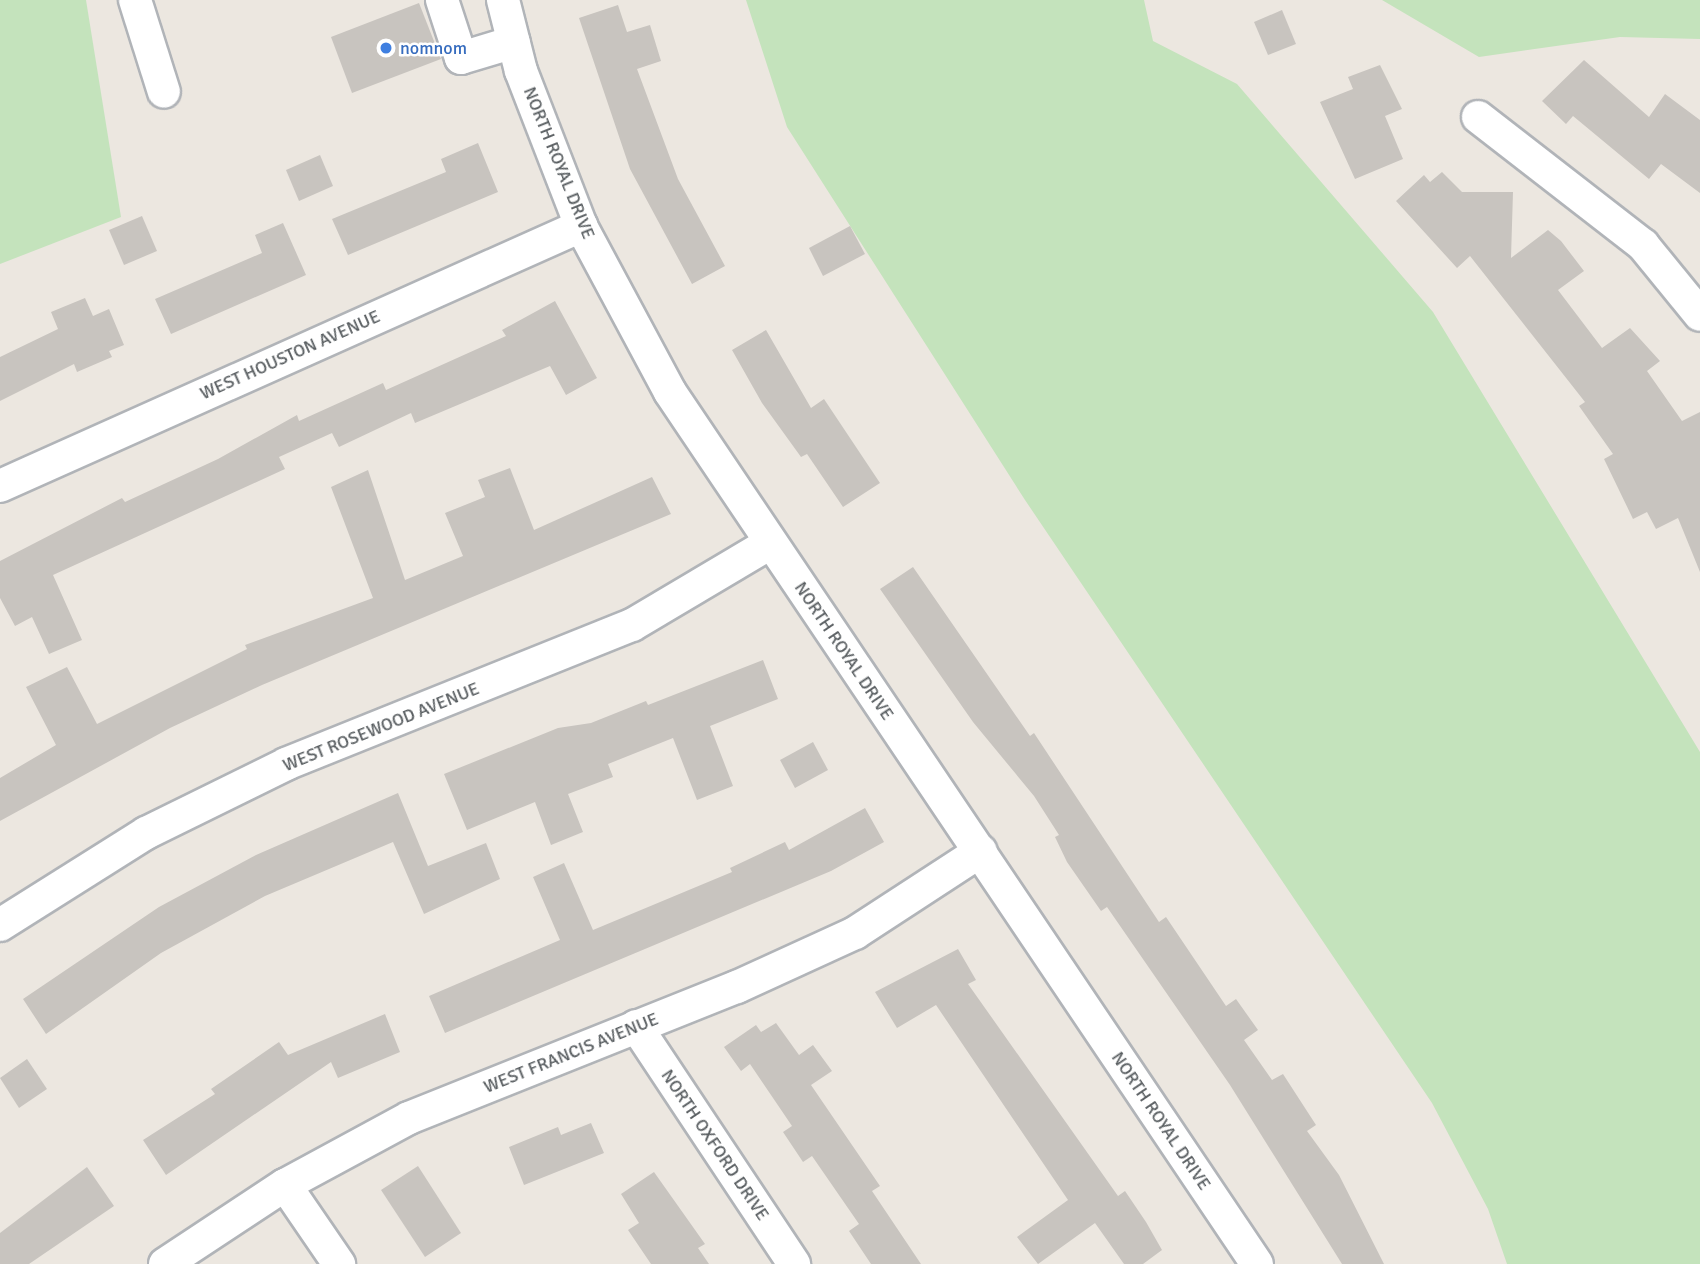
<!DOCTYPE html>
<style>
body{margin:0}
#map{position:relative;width:1700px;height:1264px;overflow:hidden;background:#ece7e0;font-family:Signika,sans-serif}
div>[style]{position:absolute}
.green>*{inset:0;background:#c4e3bc}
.building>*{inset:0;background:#c8c4bf}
.roads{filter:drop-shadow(2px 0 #b1b4b8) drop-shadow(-2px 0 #b1b4b8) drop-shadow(0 2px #b1b4b8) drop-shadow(0 -2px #b1b4b8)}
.minor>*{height:32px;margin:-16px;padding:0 16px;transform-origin:16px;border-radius:16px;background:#fff}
.dots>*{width:19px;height:19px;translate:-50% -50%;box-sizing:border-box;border:4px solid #fff;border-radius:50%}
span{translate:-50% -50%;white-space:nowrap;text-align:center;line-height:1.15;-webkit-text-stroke:5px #fff;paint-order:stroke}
.shop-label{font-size:18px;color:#366cbe}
.left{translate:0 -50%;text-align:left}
.street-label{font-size:18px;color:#595e61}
</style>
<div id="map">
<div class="green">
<div style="clip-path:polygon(0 0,86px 0,121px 217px,0 264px)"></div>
<div style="clip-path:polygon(746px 0,1144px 0,1153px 41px,1237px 84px,1433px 312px,1700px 752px,1700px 1264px,1507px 1264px,1488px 1209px,1432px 1103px,1025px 500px,787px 127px)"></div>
<div style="clip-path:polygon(1382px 0,1700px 0,1700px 39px,1620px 37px,1479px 57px)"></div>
</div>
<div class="building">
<div style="clip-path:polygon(419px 3px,441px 59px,352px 93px,331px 37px)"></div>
<div style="clip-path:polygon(618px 5px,627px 32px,650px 25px,661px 61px,637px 69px,678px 179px,725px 266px,692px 284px,630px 169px,579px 18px)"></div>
<div style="clip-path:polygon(1282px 10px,1296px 44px,1268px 55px,1254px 22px)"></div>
<div style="clip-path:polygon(1584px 60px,1649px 117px,1665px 94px,1700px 120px,1700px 193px,1661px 164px,1649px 179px,1573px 116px,1566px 124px,1542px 101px)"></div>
<div style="clip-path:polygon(1380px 65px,1402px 109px,1385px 116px,1403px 159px,1355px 179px,1320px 102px,1353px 89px,1348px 77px)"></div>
<div style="clip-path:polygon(478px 143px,498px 192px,348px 255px,332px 219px,446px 172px,441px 159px)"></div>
<div style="clip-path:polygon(320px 155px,333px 186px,299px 201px,286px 170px)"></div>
<div style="clip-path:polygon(1442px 172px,1462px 192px,1513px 192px,1511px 258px,1548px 230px,1561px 241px,1584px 271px,1558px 290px,1602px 348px,1630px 328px,1660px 361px,1647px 371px,1682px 421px,1700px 412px,1700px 572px,1678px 518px,1656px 529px,1647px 512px,1633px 519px,1604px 459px,1613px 454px,1579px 406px,1585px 402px,1470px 256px,1457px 268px,1396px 201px,1424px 175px,1430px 182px)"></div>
<div style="clip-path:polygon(142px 216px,157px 251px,124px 265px,109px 230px)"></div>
<div style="clip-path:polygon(283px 223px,306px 275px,171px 334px,155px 299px,262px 253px,255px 235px)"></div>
<div style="clip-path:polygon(850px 226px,865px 254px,823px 276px,809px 248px)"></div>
<div style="clip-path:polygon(85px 298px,93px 316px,109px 309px,124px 345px,109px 351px,112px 357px,77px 372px,74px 364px,0 401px,0 357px,58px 329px,51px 312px)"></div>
<div style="clip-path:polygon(555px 301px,597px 378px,566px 395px,550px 366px,415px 423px,411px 413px,339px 447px,332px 433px,279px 457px,285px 469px,53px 575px,82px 640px,49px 654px,32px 617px,15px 626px,0 598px,0 561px,122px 498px,125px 502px,218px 459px,297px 415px,299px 421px,383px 383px,386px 390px,506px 336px,502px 330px)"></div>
<div style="clip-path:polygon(766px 330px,811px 408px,824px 399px,880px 483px,843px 507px,807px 454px,801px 457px,762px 403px,732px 350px)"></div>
<div style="clip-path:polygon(510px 468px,534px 530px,652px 477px,671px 514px,262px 685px,170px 728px,0 821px,0 778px,56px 745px,26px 687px,67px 667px,97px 724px,247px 649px,245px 645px,373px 598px,331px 487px,368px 470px,405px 580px,463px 556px,445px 513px,485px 497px,478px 480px)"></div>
<div style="clip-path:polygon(913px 567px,1030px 736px,1034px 733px,1159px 922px,1166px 917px,1226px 1006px,1236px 999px,1258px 1030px,1244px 1040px,1272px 1080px,1283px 1074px,1316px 1125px,1307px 1131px,1339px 1175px,1384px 1264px,1342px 1264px,1230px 1085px,1107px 907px,1101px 911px,1067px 862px,1055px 837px,1059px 835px,1034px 796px,973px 722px,880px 589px)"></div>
<div style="clip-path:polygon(763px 660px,778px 699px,710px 726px,733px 786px,697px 800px,673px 738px,608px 764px,613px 777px,568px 794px,583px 832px,551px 845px,535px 802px,467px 830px,444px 774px,558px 728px,591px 723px,646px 701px,648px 705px)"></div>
<div style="clip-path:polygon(813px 742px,828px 770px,795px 788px,780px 760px)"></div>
<div style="clip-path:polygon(398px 793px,428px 866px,486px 843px,500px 879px,424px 914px,393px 842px,265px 896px,161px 953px,46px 1034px,23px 999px,159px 907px,256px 855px)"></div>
<div style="clip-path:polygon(865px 808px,884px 842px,831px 871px,445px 1033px,429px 996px,560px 940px,533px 877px,564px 863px,593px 930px,732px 872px,730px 868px,785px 842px,789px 850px)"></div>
<div style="clip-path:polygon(958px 949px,976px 980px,968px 984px,1118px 1196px,1125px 1191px,1146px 1222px,1162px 1250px,1143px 1264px,1124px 1264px,1095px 1223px,1038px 1264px,1017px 1237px,1068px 1200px,936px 1005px,897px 1028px,875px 992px)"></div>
<div style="clip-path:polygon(385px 1014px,400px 1052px,338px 1078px,331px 1062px,166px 1175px,143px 1140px,215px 1094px,211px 1089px,279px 1042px,288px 1055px)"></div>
<div style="clip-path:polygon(776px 1023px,799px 1055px,813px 1045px,832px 1071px,811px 1085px,880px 1186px,872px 1191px,921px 1264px,871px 1264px,849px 1231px,859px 1224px,812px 1156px,803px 1162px,783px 1132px,792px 1126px,750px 1064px,741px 1071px,724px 1047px,756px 1025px,761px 1032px)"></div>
<div style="clip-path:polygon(27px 1059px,47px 1089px,19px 1108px,0 1078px)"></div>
<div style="clip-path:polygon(591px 1123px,604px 1153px,524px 1185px,509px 1147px,558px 1127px,561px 1135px)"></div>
<div style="clip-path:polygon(418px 1166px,461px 1233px,425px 1257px,381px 1190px)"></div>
<div style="clip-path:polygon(87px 1167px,114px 1206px,29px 1264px,0 1264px,0 1233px)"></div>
<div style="clip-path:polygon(654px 1172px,705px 1244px,698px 1248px,709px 1264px,651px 1264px,628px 1230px,639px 1223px,621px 1194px)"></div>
</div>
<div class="roads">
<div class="minor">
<div style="left:135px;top:0;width:96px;rotate:72.5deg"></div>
<div style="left:442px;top:0;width:61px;rotate:71.9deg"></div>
<div style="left:461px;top:58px;width:55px;rotate:-16.8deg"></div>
<div style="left:503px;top:0;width:73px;rotate:75.8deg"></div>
<div style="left:521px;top:71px;width:166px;rotate:68.8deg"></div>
<div style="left:581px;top:226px;width:188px;rotate:61.8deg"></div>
<div style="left:670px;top:392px;width:1051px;rotate:56.05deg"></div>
<div style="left:1478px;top:117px;width:209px;rotate:37.8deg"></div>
<div style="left:1643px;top:245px;width:90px;rotate:50.8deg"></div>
<div style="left:0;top:486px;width:637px;rotate:-24.11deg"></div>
<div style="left:0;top:925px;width:173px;rotate:-32.2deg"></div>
<div style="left:146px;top:833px;width:156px;rotate:-26.2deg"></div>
<div style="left:286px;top:764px;width:373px;rotate:-21.9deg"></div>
<div style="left:632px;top:625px;width:161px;rotate:-30.7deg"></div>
<div style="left:636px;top:1026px;width:286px;rotate:56.4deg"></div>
<div style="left:285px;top:1185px;width:96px;rotate:55.6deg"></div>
<div style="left:165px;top:1264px;width:144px;rotate:-33.4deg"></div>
<div style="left:285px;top:1185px;width:141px;rotate:-28.4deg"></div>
<div style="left:409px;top:1118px;width:353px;rotate:-21.8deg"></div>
<div style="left:737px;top:987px;width:130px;rotate:-24.6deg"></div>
<div style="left:855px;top:933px;width:150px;rotate:-33.1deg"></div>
</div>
</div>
<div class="dots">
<div style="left:386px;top:48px;background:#3f7fe0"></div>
</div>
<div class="shop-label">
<span class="left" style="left:400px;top:48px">nomnom</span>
</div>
<div class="street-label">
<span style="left:559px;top:163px;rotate:68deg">NORTH ROYAL DRIVE</span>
<span style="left:290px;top:355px;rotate:-24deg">WEST HOUSTON AVENUE</span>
<span style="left:844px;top:651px;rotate:56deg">NORTH ROYAL DRIVE</span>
<span style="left:381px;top:727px;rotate:-22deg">WEST ROSEWOOD AVENUE</span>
<span style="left:571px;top:1053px;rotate:-22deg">WEST FRANCIS AVENUE</span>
<span style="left:1161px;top:1121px;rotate:56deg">NORTH ROYAL DRIVE</span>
<span style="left:715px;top:1145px;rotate:56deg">NORTH OXFORD DRIVE</span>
</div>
</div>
